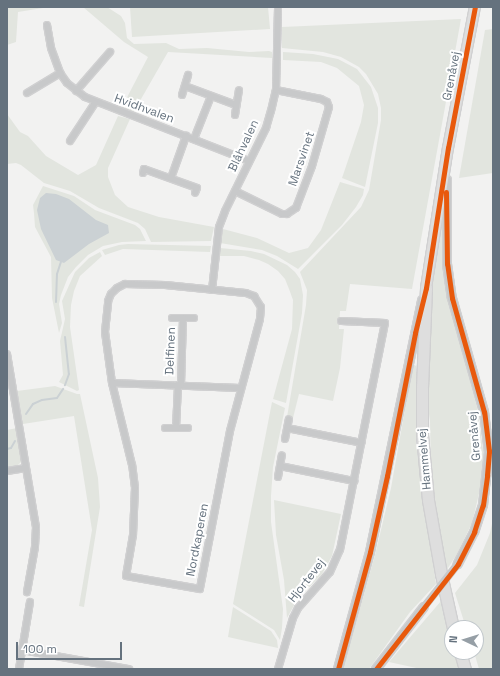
<!DOCTYPE html>
<meta charset="utf-8">
<style>
body{margin:0}
#map{position:relative;width:500px;height:676px;overflow:hidden;background:#f2f2f1;font-family:"Space Grotesk",sans-serif}
div>[style]{position:absolute}
.green>*{inset:0;background:#e2e5df}
.water>*{inset:0;background:#cbd1d4}
.stream>*{height:2px;margin:-1px;padding:0 1px;transform-origin:1px;border-radius:1px;background:#cbd1d4}
.roads{filter:drop-shadow(1px 0 #d0d0d1) drop-shadow(-1px 0 #d0d0d1) drop-shadow(0 1px #d0d0d1) drop-shadow(0 -1px #d0d0d1)}
.minor>*{height:6px;margin:-3px;padding:0 3px;transform-origin:3px;border-radius:3px;background:#c8c9ca}
.tertiary>*{height:8px;margin:-4px;padding:0 4px;transform-origin:4px;border-radius:4px;background:#c8c9ca}
.primary>*{height:10px;margin:-5px;padding:0 5px;transform-origin:5px;border-radius:5px;background:#dedede}
.trunk>*{height:11px;margin:-5.5px;padding:0 5.5px;transform-origin:5.5px;border-radius:5.5px;background:#dedede}
.tertiary-bridge>*{height:8px;margin:-4px;padding:0 4px;transform-origin:4px;border-radius:4px;background:#c8c9ca}
.cycleway>*{height:5px;margin:-2.5px;padding:0 2.5px;transform-origin:2.5px;border-radius:2.5px;background:#e8590c}
span{translate:-50% -50%;white-space:nowrap;text-align:center;line-height:1.15;-webkit-text-stroke:4px #fff;paint-order:stroke}
.street-label{font-size:12px;color:#65727e}
.frame{position:absolute;inset:0;border:8px solid #65727e;pointer-events:none}
.north{position:absolute;left:444px;top:620px;width:40px;height:40px;box-sizing:border-box;background:#fff;border:1px solid #c1c7cb;border-radius:50%;rotate:274deg;font-size:11px;font-weight:700;line-height:16px;text-align:center;color:#65727e}
.north::after{content:'';display:block;margin:auto;width:14px;height:18px;background:#969fa6;clip-path:polygon(50% 0,100% 100%,50% 72%,0 100%)}
.scale{position:absolute;left:16px;top:642px;width:106px;height:18px;box-sizing:border-box;border:2px solid #65727e;border-top:0;padding-left:5px;font-size:12px;line-height:14px;white-space:nowrap;color:#65727e;-webkit-text-stroke:3px #fff;paint-order:stroke}
</style>
<div id="map">
<div class="green">
<div style="clip-path:polygon(7px 7px,49px 7px,18px 12px,16px 42px,7px 45px)"></div>
<div style="clip-path:polygon(83px 7px,107px 7px,121px 16px,125px 23px,127px 38px,134px 44px,166px 43px,179px 49px,207px 48px,249px 52px,269px 51px,272px 52px,272px 58px,168px 52px,133px 113px,121px 109px,148px 57px,124px 42px)"></div>
<div style="clip-path:polygon(130px 7px,268px 7px,270px 29px,132px 37px)"></div>
<div style="clip-path:polygon(461px 19px,412px 289px,350px 284px,346px 311px,340px 311px,339px 329px,344px 329px,340px 368px,333px 401px,299px 394px,293px 418px,287px 417px,306px 305px,307px 290px,300px 272px,361px 207px,369px 190px,381px 120px,381px 108px,378px 94px,366px 74px,359px 67px,341px 57px,323px 52px,282px 48px,282px 27px)"></div>
<div style="clip-path:polygon(493px 29px,493px 173px,459px 178px,485px 30px)"></div>
<div style="clip-path:polygon(283px 52px,313px 54px,338px 59px,357px 69px,371px 87px,378px 108px,378px 123px,365px 187px,342px 178px,361px 122px,364px 105px,359px 86px,337px 68px,321px 62px,283px 60px)"></div>
<div style="clip-path:polygon(7px 114px,20px 132px,28px 136px,46px 156px,78px 175px,96px 165px,118px 116px,130px 119px,108px 168px,108px 177px,115px 195px,128px 207px,159px 217px,214px 227px,211px 241px,151px 242px,145px 229px,138px 223px,99px 208px,70px 191px,44px 183px,21px 165px,16px 163px,7px 164px)"></div>
<div style="clip-path:polygon(340px 182px,364px 189px,363px 195px,356px 207px,342px 225px,298px 269px,277px 256px,262px 250px,220px 243px,223px 229px,257px 238px,289px 253px,308px 248px,321px 230px)"></div>
<div style="clip-path:polygon(43px 186px,74px 196px,95px 210px,135px 225px,140px 229px,146px 241px,122px 242px,103px 246px,88px 255px,76px 267px,68px 277px,61px 295px,59px 304px,62px 323px,59px 333px,52px 298px,51px 257px,35px 227px,34px 213px,33px 205px)"></div>
<div style="clip-path:polygon(440px 222px,442px 222px,443px 266px,446px 292px,477px 407px,483px 449px,483px 477px,472px 523px,457px 554px,446px 571px,431px 472px,430px 421px,427px 400px,430px 309px)"></div>
<div style="clip-path:polygon(128px 244px,211px 246px,210px 252px,123px 249px,105px 255px,102px 250px,119px 245px)"></div>
<div style="clip-path:polygon(220px 248px,251px 251px,264px 254px,287px 265px,295px 272px,300px 279px,303px 295px,302px 313px,286px 403px,273px 399px,292px 329px,293px 300px,289px 289px,285px 279px,278px 271px,268px 264px,259px 260px,244px 256px,219px 256px)"></div>
<div style="clip-path:polygon(100px 252px,102px 256px,80px 276px,74px 291px,71px 305px,70px 327px,79px 390px,77px 391px,59px 382px,63px 375px,60px 341px,65px 319px,62px 301px,75px 272px,89px 258px)"></div>
<div style="clip-path:polygon(413px 364px,416px 366px,416px 444px,436px 584px,410px 612px,369px 669px,343px 669px,375px 555px,391px 488px)"></div>
<div style="clip-path:polygon(55px 386px,77px 394px,80px 394px,98px 478px,100px 507px,84px 607px,79px 606px,92px 530px,74px 416px,23px 424px,17px 391px)"></div>
<div style="clip-path:polygon(272px 402px,285px 408px,273px 467px,271px 496px,271px 522px,283px 609px,282px 628px,280px 640px,274px 630px,233px 604px)"></div>
<div style="clip-path:polygon(17px 428px,22px 461px,17px 466px,7px 467px,7px 430px)"></div>
<div style="clip-path:polygon(274px 500px,341px 514px,332px 556px,322px 574px,297px 600px,287px 618px,284px 580px,276px 535px)"></div>
<div style="clip-path:polygon(493px 519px,493px 669px,479px 669px,474px 652px,476px 652px,476px 628px,466px 628px,455px 593px,477px 565px,490px 533px)"></div>
<div style="clip-path:polygon(441px 601px,452px 642px,452px 652px,455px 652px,459px 669px,421px 669px,389px 662px)"></div>
<div style="clip-path:polygon(233px 607px,271px 631px,277px 640px,278px 648px,228px 637px)"></div>
</div>
<div class="water">
<div style="clip-path:polygon(46px 193px,56px 194px,69px 199px,96px 220px,108px 225px,109px 233px,89px 244px,64px 263px,56px 260px,41px 229px,37px 210px,40px 198px)"></div>
</div>
<div class="stream">
<div style="left:56px;top:302px;width:28px;rotate:-88deg"></div>
<div style="left:57px;top:274px;width:13px;rotate:-72deg"></div>
<div style="left:65px;top:337px;width:37px;rotate:84deg"></div>
<div style="left:69px;top:374px;width:12px;rotate:110deg"></div>
<div style="left:26px;top:414px;width:12px;rotate:-55deg"></div>
<div style="left:33px;top:404px;width:10px;rotate:-24deg"></div>
<div style="left:42px;top:400px;width:15px;rotate:-8deg"></div>
<div style="left:57px;top:398px;width:11px;rotate:-56deg"></div>
<div style="left:7px;top:449px;width:4px;rotate:-14deg"></div>
<div style="left:11px;top:448px;width:8px;rotate:-60deg"></div>
</div>
<div class="roads">
<div class="minor">
<div style="left:47px;top:25px;width:23px;rotate:80deg"></div>
<div style="left:51px;top:48px;width:27px;rotate:70deg"></div>
<div style="left:60px;top:73px;width:12px;rotate:55deg"></div>
<div style="left:67px;top:83px;width:23px;rotate:38deg"></div>
<div style="left:85px;top:97px;width:176px;rotate:21.3deg"></div>
<div style="left:185px;top:86px;width:54px;rotate:20.4deg"></div>
<div style="left:76px;top:91px;width:52px;rotate:-48.9deg"></div>
<div style="left:27px;top:93px;width:39px;rotate:-31deg"></div>
<div style="left:182px;top:95px;width:21px;rotate:-73deg"></div>
<div style="left:235px;top:115px;width:25px;rotate:-81deg"></div>
<div style="left:194px;top:139px;width:46px;rotate:-68.4deg"></div>
<div style="left:70px;top:141px;width:45px;rotate:-56.7deg"></div>
<div style="left:143px;top:173px;width:4px;rotate:-76deg"></div>
<div style="left:144px;top:169px;width:56px;rotate:19.7deg"></div>
<div style="left:197px;top:188px;width:5px;rotate:112deg"></div>
<div style="left:171px;top:178px;width:45px;rotate:-70.3deg"></div>
<div style="left:235px;top:191px;width:52px;rotate:26.1deg"></div>
<div style="left:282px;top:214px;width:5px"></div>
<div style="left:287px;top:214px;width:11px;rotate:-34deg"></div>
<div style="left:296px;top:208px;width:45px;rotate:-69.1deg"></div>
<div style="left:312px;top:166px;width:61px;rotate:-73.9deg"></div>
<div style="left:329px;top:107px;width:5px;rotate:-112deg"></div>
<div style="left:327px;top:102px;width:7px;rotate:-153deg"></div>
<div style="left:321px;top:99px;width:46px;rotate:-168.7deg"></div>
<div style="left:125px;top:284px;width:40px;rotate:1.4deg"></div>
<div style="left:165px;top:285px;width:81px;rotate:5.6deg"></div>
<div style="left:246px;top:293px;width:9px;rotate:21deg"></div>
<div style="left:254px;top:296px;width:13px;rotate:58deg"></div>
<div style="left:261px;top:307px;width:12px;rotate:95deg"></div>
<div style="left:260px;top:319px;width:116px;rotate:105deg"></div>
<div style="left:230px;top:431px;width:161px;rotate:100.8deg"></div>
<div style="left:200px;top:589px;width:75px;rotate:-170deg"></div>
<div style="left:126px;top:576px;width:42px;rotate:-80.3deg"></div>
<div style="left:133px;top:535px;width:47px;rotate:-87.6deg"></div>
<div style="left:135px;top:488px;width:23px;rotate:-97deg"></div>
<div style="left:132px;top:465px;width:84px;rotate:-103.7deg"></div>
<div style="left:112px;top:383px;width:51px;rotate:-97.8deg"></div>
<div style="left:105px;top:332px;width:31px;rotate:-84deg"></div>
<div style="left:108px;top:301px;width:8px;rotate:-67deg"></div>
<div style="left:111px;top:294px;width:8px;rotate:-45deg"></div>
<div style="left:117px;top:288px;width:9px;rotate:-27deg"></div>
<div style="left:212px;top:290px;width:63px;rotate:-83.7deg"></div>
<div style="left:219px;top:227px;width:17px;rotate:-69deg"></div>
<div style="left:225px;top:211px;width:93px;rotate:-63.7deg"></div>
<div style="left:266px;top:128px;width:18px;rotate:-74deg"></div>
<div style="left:271px;top:111px;width:22px;rotate:-77deg"></div>
<div style="left:276px;top:90px;width:83px;rotate:-88.6deg"></div>
<div style="left:172px;top:318px;width:22px"></div>
<div style="left:7px;top:354px;width:175px;rotate:80.5deg"></div>
<div style="left:36px;top:527px;width:20px;rotate:93deg"></div>
<div style="left:35px;top:547px;width:46px;rotate:100.1deg"></div>
<div style="left:112px;top:383px;width:128px;rotate:2.2deg"></div>
<div style="left:181px;top:385px;width:67px;rotate:-88.3deg"></div>
<div style="left:165px;top:428px;width:23px"></div>
<div style="left:176px;top:428px;width:43px;rotate:-87.3deg"></div>
<div style="left:287px;top:428px;width:76px;rotate:11.3deg"></div>
<div style="left:285px;top:439px;width:20px;rotate:-79deg"></div>
<div style="left:280px;top:466px;width:76px;rotate:11.5deg"></div>
<div style="left:7px;top:471px;width:19px;rotate:-9deg"></div>
<div style="left:278px;top:477px;width:22px;rotate:-80deg"></div>
<div style="left:22px;top:650px;width:109px;rotate:10.1deg"></div>
<div style="left:19px;top:669px;width:68px;rotate:-80.7deg"></div>
<div style="left:278px;top:669px;width:53px;rotate:-73.6deg"></div>
<div style="left:293px;top:618px;width:11px;rotate:-63deg"></div>
<div style="left:298px;top:608px;width:48px;rotate:-48.4deg"></div>
<div style="left:330px;top:572px;width:24px;rotate:-66deg"></div>
<div style="left:340px;top:550px;width:231px;rotate:-78.8deg"></div>
<div style="left:385px;top:323px;width:44px;rotate:-177.4deg"></div>
</div>
<div class="tertiary">
<div style="left:447px;top:180px;width:84px;rotate:90deg"></div>
<div style="left:447px;top:264px;width:34px;rotate:82deg"></div>
<div style="left:452px;top:298px;width:118px;rotate:74.3deg"></div>
<div style="left:484px;top:412px;width:39px;rotate:83deg"></div>
<div style="left:489px;top:451px;width:54px;rotate:96.3deg"></div>
<div style="left:483px;top:505px;width:28px;rotate:108deg"></div>
<div style="left:474px;top:532px;width:36px;rotate:117deg"></div>
<div style="left:338px;top:669px;width:121px;rotate:-74.7deg"></div>
<div style="left:370px;top:552px;width:257px;rotate:-78.3deg"></div>
<div style="left:376px;top:669px;width:78px;rotate:-52.3deg"></div>
</div>
<div class="primary">
<div style="left:426px;top:288px;width:142px;rotate:-81.1deg"></div>
<div style="left:448px;top:148px;width:144px;rotate:-79.2deg"></div>
</div>
<div class="trunk">
<div style="left:426px;top:288px;width:99px;rotate:92.3deg"></div>
<div style="left:422px;top:387px;width:48px;rotate:90deg"></div>
<div style="left:422px;top:435px;width:65px;rotate:84.7deg"></div>
<div style="left:428px;top:500px;width:75px;rotate:80deg"></div>
<div style="left:441px;top:574px;width:55px;rotate:77.5deg"></div>
<div style="left:460px;top:652px;width:18px;rotate:74deg"></div>
</div>
</div>
<div class="tertiary-bridge">
<div style="left:424px;top:607px;width:55px;rotate:-51.7deg"></div>
</div>
<div class="cycleway">
<div style="left:338px;top:669px;width:121px;rotate:-74.7deg"></div>
<div style="left:370px;top:552px;width:78px;rotate:-77.4deg"></div>
<div style="left:387px;top:476px;width:146px;rotate:-78.9deg"></div>
<div style="left:415px;top:333px;width:46px;rotate:-76.3deg"></div>
<div style="left:426px;top:288px;width:142px;rotate:-81.1deg"></div>
<div style="left:448px;top:148px;width:144px;rotate:-79.2deg"></div>
<div style="left:376px;top:669px;width:133px;rotate:-52deg"></div>
<div style="left:458px;top:564px;width:36px;rotate:-63deg"></div>
<div style="left:474px;top:532px;width:28px;rotate:-72deg"></div>
<div style="left:483px;top:505px;width:30px;rotate:-82deg"></div>
<div style="left:487px;top:475px;width:24px;rotate:-85deg"></div>
<div style="left:489px;top:451px;width:39px;rotate:-97deg"></div>
<div style="left:484px;top:412px;width:118px;rotate:-105.7deg"></div>
<div style="left:452px;top:298px;width:34px;rotate:-98deg"></div>
<div style="left:447px;top:264px;width:72px;rotate:-90.8deg"></div>
</div>
<div class="street-label">
<span style="left:452px;top:76px;rotate:-79deg">Grenåvej</span>
<span style="left:144px;top:109px;rotate:20deg">Hvidhvalen</span>
<span style="left:244px;top:146px;rotate:-65deg">Blåhvalen</span>
<span style="left:302px;top:159px;rotate:-71deg">Marsvinet</span>
<span style="left:171px;top:351px;rotate:-88deg">Delfinen</span>
<span style="left:475px;top:436px;rotate:-95deg">Grenåvej</span>
<span style="left:425px;top:459px;rotate:-95deg">Hammelvej</span>
<span style="left:198px;top:540px;rotate:-79deg">Nordkaperen</span>
<span style="left:307px;top:581px;rotate:-52deg">Hjortevej</span>
</div>
<div class="frame"></div>
<div class="north">N</div>
<div class="scale">100 m</div>
</div>
